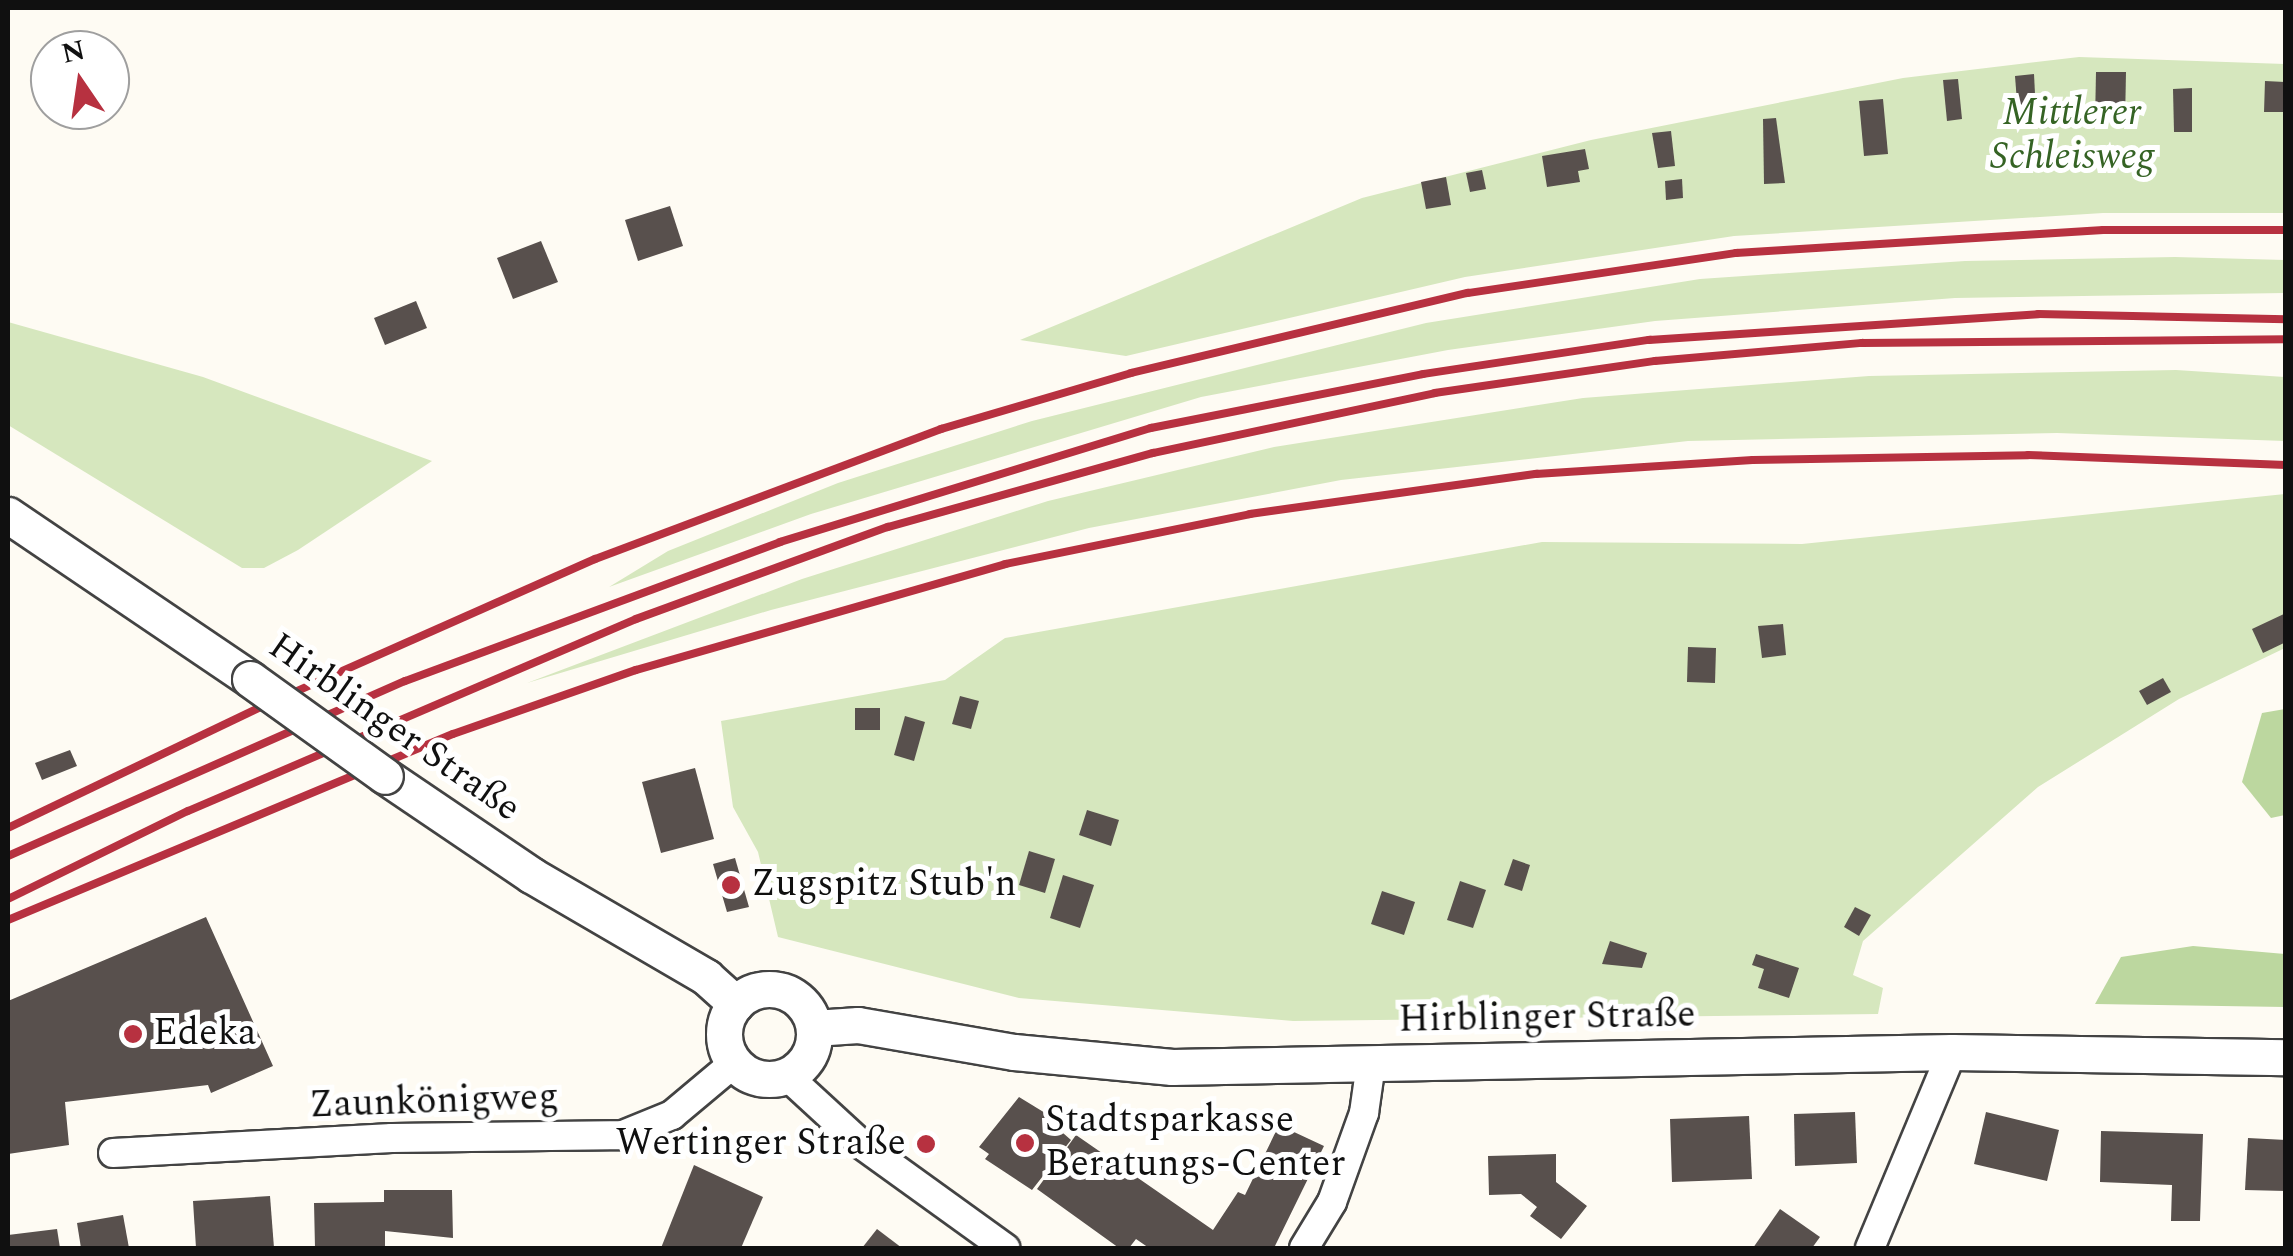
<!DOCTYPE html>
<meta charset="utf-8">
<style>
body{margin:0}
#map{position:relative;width:2293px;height:1256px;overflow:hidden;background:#fefbf3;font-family:Spectral,serif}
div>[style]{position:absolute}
.green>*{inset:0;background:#d6e7be}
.forest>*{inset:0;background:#bcd79f}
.building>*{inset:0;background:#58504d}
.roads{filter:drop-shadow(2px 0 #434343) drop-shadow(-2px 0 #434343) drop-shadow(0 2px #434343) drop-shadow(0 -2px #434343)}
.minor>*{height:28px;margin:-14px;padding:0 14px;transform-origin:14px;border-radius:14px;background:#fff}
.tertiary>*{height:35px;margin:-17.5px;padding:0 17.5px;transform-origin:17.5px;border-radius:17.5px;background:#fff}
.tertiary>.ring{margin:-17.5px;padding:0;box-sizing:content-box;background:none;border:35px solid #fff;border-radius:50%}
.rail>*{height:8px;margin:-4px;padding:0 4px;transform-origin:4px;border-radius:4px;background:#b73140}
.bridges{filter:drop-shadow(2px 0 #434343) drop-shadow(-2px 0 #434343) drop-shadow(0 2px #434343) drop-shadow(0 -2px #434343)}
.tertiary-bridge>*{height:35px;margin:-17.5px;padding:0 17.5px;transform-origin:17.5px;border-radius:17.5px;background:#fff}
.dots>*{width:28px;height:28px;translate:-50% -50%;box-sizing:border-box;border:5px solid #fff;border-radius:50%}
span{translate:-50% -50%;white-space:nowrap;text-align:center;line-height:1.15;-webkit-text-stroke:10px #fff;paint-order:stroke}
.park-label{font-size:38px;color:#356324;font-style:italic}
.street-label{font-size:38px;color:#101010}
.poi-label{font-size:38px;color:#101010}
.left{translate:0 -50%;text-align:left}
.right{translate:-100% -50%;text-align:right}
.frame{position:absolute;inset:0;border:10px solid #101010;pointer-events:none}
.north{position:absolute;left:30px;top:30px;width:100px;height:100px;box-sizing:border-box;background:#fff;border:2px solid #9f9f9f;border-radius:50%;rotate:347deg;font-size:28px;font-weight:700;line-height:40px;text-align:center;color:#101010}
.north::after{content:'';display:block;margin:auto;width:35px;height:45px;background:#b73140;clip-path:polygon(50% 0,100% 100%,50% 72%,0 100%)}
</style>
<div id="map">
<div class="green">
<div style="clip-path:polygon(2079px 57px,2285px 64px,2285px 213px,2103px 213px,1734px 236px,1465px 277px,1126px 356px,1020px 340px,1362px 198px,1591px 140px,1903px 78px)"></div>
<div style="clip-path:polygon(2175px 257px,2285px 260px,2285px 293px,1955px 298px,1655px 321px,1448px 350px,1201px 397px,811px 514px,609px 587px,668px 551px,838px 483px,1032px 421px,1426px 323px,1700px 279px,1965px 261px)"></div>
<div style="clip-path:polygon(8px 322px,203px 377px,432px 461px,298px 550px,264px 568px,242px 568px,8px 425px)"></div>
<div style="clip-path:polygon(2176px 370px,2285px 377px,2285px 441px,2057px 433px,1688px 441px,1341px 480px,1089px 528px,771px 610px,527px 683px,802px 579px,1048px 501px,1274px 447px,1583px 398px,1869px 376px)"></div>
<div style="clip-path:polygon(2285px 494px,2285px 648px,2179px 699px,2038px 787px,1863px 941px,1853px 975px,1883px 988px,1878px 1014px,1293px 1021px,1019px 998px,778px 937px,758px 852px,733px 807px,721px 721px,945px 680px,1005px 638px,1542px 542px,1802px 544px)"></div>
</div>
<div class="forest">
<div style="clip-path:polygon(2285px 709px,2285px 815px,2271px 818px,2242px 782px,2262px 713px)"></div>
<div style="clip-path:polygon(2193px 946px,2285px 954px,2285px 1007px,2095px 1004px,2121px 957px)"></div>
</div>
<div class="building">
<div style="clip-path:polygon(2096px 72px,2126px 72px,2125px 122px,2095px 122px)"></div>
<div style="clip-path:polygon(2034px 74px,2036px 114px,2018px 115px,2015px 76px)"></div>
<div style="clip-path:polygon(1958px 79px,1962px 119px,1947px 121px,1943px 80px)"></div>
<div style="clip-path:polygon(2265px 81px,2285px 82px,2284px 112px,2264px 112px)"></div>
<div style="clip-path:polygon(2192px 88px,2192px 132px,2174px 132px,2173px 89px)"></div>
<div style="clip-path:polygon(1883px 99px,1888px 154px,1864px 156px,1859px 101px)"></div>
<div style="clip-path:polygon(1776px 118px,1785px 183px,1764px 184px,1763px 119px)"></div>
<div style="clip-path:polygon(1671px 131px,1675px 166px,1658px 168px,1652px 133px)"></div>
<div style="clip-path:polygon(1585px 149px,1589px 169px,1578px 171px,1580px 182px,1547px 187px,1542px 156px)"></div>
<div style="clip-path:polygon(1482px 170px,1486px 189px,1470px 192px,1466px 173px)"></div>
<div style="clip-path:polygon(1446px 177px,1451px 205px,1426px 209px,1421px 182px)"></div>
<div style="clip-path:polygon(1682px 179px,1683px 198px,1666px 200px,1665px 181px)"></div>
<div style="clip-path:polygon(670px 206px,683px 246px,638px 261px,625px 220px)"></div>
<div style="clip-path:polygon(541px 241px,558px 282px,513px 299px,497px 258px)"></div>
<div style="clip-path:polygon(416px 301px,427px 328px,385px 345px,374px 318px)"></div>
<div style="clip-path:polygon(2286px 613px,2286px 642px,2263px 653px,2252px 629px)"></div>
<div style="clip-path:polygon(1783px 624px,1786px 655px,1762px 658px,1758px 626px)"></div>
<div style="clip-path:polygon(1688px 647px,1716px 648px,1715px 683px,1687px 682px)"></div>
<div style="clip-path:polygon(2163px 678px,2171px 692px,2147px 705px,2139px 691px)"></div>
<div style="clip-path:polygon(960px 696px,979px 701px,971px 729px,952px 724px)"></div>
<div style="clip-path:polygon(855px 708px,880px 708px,880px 730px,855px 730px)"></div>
<div style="clip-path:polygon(905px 716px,925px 722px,914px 761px,894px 755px)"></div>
<div style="clip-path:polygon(70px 750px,77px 766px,42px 780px,35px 763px)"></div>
<div style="clip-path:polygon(695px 768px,714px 839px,661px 853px,642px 782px)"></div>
<div style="clip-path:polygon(1087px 810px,1119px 820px,1111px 846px,1079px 835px)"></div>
<div style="clip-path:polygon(1029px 851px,1055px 859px,1045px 893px,1019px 885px)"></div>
<div style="clip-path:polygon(735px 858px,749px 907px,727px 912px,713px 864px)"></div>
<div style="clip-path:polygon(1513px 859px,1530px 865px,1522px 891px,1504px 885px)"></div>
<div style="clip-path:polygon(1063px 875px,1094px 885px,1080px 928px,1050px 918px)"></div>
<div style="clip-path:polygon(1460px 881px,1486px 890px,1473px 928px,1447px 920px)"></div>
<div style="clip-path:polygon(1382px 891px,1415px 902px,1404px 935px,1371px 924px)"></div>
<div style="clip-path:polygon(1855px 907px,1871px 915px,1859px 936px,1844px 927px)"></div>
<div style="clip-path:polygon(206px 917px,273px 1066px,211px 1093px,208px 1085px,65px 1102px,69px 1145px,8px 1154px,8px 1001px)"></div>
<div style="clip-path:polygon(1610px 941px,1647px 953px,1642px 968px,1602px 964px)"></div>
<div style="clip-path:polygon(1756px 954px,1799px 968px,1789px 998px,1758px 988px,1764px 969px,1752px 965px)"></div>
<div style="clip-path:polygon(1019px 1097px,1068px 1127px,1063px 1133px,1071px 1140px,1032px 1190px,985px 1159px,989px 1154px,979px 1147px)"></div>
<div style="clip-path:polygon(1855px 1112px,1857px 1163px,1795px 1166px,1794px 1114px)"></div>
<div style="clip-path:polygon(1986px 1112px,2059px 1130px,2047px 1181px,1974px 1164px)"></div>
<div style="clip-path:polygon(1749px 1116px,1752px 1179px,1672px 1182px,1670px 1119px)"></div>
<div style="clip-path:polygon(1279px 1125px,1324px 1146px,1274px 1248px,1149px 1248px,1136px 1239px,1129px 1248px,1119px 1248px,1037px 1189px,1076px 1135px,1213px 1230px,1238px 1192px,1245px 1195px)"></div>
<div style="clip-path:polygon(2101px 1131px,2203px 1134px,2200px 1221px,2171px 1221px,2172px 1185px,2100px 1182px)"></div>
<div style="clip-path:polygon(2248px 1138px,2286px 1140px,2286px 1191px,2245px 1190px)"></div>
<div style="clip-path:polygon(1556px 1154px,1556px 1182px,1587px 1206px,1561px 1239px,1530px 1216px,1537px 1207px,1521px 1194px,1489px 1195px,1488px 1156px)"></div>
<div style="clip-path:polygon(694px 1165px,763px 1197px,741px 1248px,661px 1248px)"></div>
<div style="clip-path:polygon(384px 1190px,452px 1190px,453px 1238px,385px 1231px,385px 1248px,315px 1248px,314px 1203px,384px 1202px)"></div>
<div style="clip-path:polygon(270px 1196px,274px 1248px,196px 1248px,193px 1201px)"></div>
<div style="clip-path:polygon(1780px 1209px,1820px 1237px,1812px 1248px,1753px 1248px)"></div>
<div style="clip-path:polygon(123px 1215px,129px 1248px,81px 1248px,77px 1223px)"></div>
<div style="clip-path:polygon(57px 1229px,60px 1248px,8px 1248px,8px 1235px)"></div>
<div style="clip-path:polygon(877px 1229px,902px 1248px,862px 1248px)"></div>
</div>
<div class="roads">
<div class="minor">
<div style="left:786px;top:1075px;width:102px;rotate:42.6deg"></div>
<div style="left:861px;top:1144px;width:178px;rotate:35.8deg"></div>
<div style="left:113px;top:1153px;width:279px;rotate:-3.1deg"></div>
<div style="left:392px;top:1138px;width:231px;rotate:-0.7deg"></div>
<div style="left:623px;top:1135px;width:53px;rotate:-22.2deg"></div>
<div style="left:672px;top:1115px;width:81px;rotate:-40deg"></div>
<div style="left:1304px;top:1248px;width:54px;rotate:-58.7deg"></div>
<div style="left:1332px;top:1202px;width:95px;rotate:-70.2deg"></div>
<div style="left:1364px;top:1113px;width:49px;rotate:-81.9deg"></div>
<div style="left:1870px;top:1248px;width:212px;rotate:-67.3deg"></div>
</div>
<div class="tertiary">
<div style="left:8px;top:515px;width:292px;rotate:34.1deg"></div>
<div style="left:385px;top:776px;width:176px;rotate:34.1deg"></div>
<div style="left:531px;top:875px;width:203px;rotate:30.2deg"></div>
<div style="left:706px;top:977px;width:40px;rotate:42deg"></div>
<div class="ring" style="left:724px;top:989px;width:55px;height:55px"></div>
<div style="left:814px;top:1028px;width:44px;rotate:-3.9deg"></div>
<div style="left:858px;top:1025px;width:158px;rotate:9.8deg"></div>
<div style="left:1014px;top:1052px;width:159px;rotate:5.4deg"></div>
<div style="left:1172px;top:1067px;width:780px;rotate:-1.1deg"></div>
<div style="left:1952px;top:1052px;width:334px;rotate:0.9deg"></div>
</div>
</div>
<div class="rail">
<div style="left:8px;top:828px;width:280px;rotate:-25.6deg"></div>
<div style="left:261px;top:707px;width:365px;rotate:-23.9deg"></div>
<div style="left:595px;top:559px;width:370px;rotate:-20.6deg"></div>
<div style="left:941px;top:429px;width:198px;rotate:-16.4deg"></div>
<div style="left:1131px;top:373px;width:346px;rotate:-13.4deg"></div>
<div style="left:1468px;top:293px;width:271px;rotate:-8.5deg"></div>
<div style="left:1736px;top:253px;width:368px;rotate:-3.6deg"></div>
<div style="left:2103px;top:230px;width:183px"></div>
<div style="left:8px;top:856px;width:434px;rotate:-23.8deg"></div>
<div style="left:405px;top:681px;width:400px;rotate:-20.3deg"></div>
<div style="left:780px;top:542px;width:388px;rotate:-17.1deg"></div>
<div style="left:1151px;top:428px;width:277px;rotate:-11.2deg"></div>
<div style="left:1423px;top:374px;width:229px;rotate:-8.6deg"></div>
<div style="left:1649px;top:340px;width:390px;rotate:-3.8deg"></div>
<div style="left:2038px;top:314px;width:248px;rotate:1.2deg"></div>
<div style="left:8px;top:899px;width:200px;rotate:-26.1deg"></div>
<div style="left:188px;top:811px;width:487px;rotate:-23.2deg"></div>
<div style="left:636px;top:619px;width:268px;rotate:-20.1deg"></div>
<div style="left:888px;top:527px;width:275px;rotate:-15.6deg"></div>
<div style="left:1153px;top:453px;width:288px;rotate:-12deg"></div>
<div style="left:1435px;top:393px;width:222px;rotate:-8.3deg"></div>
<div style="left:1655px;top:361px;width:208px;rotate:-5deg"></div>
<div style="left:1862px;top:343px;width:424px;rotate:-0.5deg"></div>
<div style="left:8px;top:920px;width:482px;rotate:-22.7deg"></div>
<div style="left:453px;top:734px;width:194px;rotate:-19.3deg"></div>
<div style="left:636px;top:670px;width:384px;rotate:-16deg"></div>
<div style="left:1005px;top:564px;width:250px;rotate:-11.5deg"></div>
<div style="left:1250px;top:514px;width:289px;rotate:-8deg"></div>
<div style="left:1536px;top:474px;width:217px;rotate:-3.7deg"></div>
<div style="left:1753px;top:460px;width:275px;rotate:-1deg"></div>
<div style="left:2028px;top:455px;width:258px;rotate:2.2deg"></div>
</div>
<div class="bridges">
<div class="tertiary-bridge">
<div style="left:250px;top:679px;width:166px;rotate:35.7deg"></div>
</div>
</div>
<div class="dots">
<div style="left:731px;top:885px;background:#b73140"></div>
<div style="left:133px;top:1034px;background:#b73140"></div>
<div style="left:1025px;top:1143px;background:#b73140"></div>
<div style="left:926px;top:1144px;background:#b73140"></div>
</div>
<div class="park-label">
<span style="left:2072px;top:136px">Mittlerer<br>Schleisweg</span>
</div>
<div class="street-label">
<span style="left:394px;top:728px;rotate:35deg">Hirblinger Straße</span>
<span style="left:1547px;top:1018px;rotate:-1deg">Hirblinger Straße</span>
<span style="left:434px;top:1102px;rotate:-2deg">Zaunkönigweg</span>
</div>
<div class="poi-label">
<span class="left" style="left:751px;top:885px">Zugspitz Stub'n</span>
<span class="left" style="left:153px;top:1034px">Edeka</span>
<span class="left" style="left:1045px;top:1143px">Stadtsparkasse<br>Beratungs-Center</span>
<span class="right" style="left:906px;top:1144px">Wertinger Straße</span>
</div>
<div class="frame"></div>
<div class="north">N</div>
</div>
